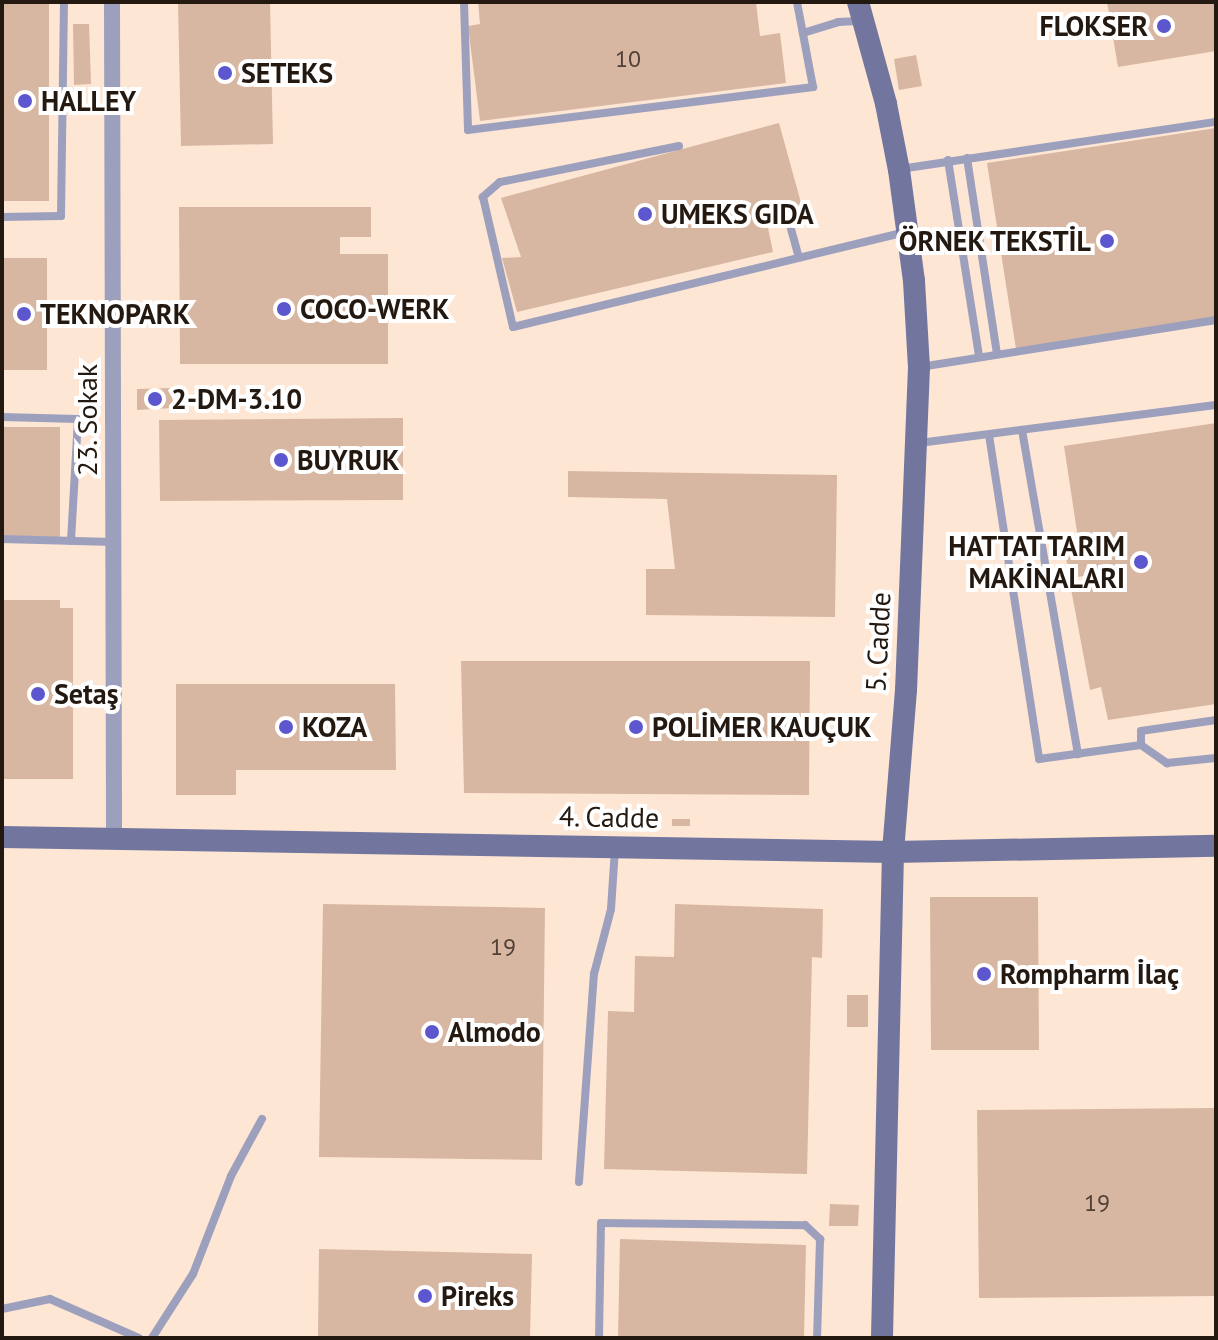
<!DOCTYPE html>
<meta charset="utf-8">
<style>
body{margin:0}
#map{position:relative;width:1218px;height:1340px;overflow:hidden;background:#fdf6f1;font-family:"PT Sans",sans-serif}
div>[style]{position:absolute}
.built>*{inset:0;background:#fee6d5}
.building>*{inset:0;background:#d7b7a1}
.lane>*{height:8px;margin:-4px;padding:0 4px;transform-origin:4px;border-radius:4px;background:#9da0bd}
.street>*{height:16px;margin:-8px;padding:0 8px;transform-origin:8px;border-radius:8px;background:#9da0bd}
.secondary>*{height:22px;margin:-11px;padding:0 11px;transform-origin:11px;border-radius:11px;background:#72769f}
.dots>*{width:22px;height:22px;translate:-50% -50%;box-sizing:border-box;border:4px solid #fff;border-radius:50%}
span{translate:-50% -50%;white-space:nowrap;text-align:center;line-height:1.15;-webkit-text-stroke:8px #fff;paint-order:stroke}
.number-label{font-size:24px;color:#514035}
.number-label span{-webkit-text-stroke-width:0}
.poi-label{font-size:28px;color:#241911;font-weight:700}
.right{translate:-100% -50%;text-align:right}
.left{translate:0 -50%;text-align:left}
.street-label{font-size:28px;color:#241911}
.frame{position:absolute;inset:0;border:4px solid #241911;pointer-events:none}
</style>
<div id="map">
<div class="built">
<div style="clip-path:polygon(2px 2px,1216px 2px,1216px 1338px,2px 1338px)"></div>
</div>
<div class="building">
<div style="clip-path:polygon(2px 2px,49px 2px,49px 201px,2px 201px)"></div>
<div style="clip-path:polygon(178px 2px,270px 2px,273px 144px,181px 146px)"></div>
<div style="clip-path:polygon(478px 2px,756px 2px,760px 36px,780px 33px,786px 83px,480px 121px,468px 26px,480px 24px)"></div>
<div style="clip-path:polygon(1107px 2px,1216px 2px,1216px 51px,1118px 67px)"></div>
<div style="clip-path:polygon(73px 24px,89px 24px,91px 84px,74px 85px)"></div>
<div style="clip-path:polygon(916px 55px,922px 86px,899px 90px,894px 59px)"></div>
<div style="clip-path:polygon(779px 123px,803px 210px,766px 218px,773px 252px,517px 312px,502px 258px,521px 257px,501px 198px)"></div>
<div style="clip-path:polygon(1216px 128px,1216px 319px,1016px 349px,987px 163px)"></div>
<div style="clip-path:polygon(179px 207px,371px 207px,371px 237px,340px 237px,340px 254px,388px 254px,388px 364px,180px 364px)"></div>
<div style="clip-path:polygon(2px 258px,47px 258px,47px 370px,2px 370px)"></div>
<div style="clip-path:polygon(172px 388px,173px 408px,137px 410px,137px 389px)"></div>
<div style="clip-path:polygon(403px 418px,403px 500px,160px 501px,159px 420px)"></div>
<div style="clip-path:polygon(1216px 423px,1216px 704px,1108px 720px,1101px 687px,1090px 690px,1071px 589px,1085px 586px,1084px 576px,1070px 578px,1064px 548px,1079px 545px,1064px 446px)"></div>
<div style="clip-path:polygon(2px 427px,60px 427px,60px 541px,2px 540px)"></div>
<div style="clip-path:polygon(568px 471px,837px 475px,835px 617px,646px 615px,646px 569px,675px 569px,667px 499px,568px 497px)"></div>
<div style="clip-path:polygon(2px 600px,60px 600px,60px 608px,73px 608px,73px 779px,2px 779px)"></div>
<div style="clip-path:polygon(461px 661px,810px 661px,809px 795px,464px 793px)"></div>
<div style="clip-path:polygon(176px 684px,395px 684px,396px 770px,236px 770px,236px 795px,176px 795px)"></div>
<div style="clip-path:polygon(672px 819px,690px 819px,690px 826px,672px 826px)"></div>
<div style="clip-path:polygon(930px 897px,1038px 897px,1039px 1050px,931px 1050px)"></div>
<div style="clip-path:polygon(323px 904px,545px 908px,542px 1160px,319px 1157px)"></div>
<div style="clip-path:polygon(675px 904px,823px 909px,822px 958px,812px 957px,807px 1174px,604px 1169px,608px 1011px,634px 1012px,635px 956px,674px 957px)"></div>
<div style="clip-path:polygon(847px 995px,868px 995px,868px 1027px,847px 1027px)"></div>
<div style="clip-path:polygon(1216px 1108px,1216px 1296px,979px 1298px,977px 1110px)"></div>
<div style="clip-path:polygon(830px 1204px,859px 1205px,858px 1226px,829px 1226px)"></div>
<div style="clip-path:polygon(620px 1239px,806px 1245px,804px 1338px,618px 1338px)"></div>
<div style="clip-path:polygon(319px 1249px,532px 1254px,530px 1338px,318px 1338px)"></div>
</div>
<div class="lane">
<div style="left:464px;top:2px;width:128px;rotate:88.2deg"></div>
<div style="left:468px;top:130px;width:348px;rotate:-7.1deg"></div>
<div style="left:813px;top:87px;width:86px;rotate:-100.7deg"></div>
<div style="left:803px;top:33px;width:37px;rotate:-17deg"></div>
<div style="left:838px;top:22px;width:21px;rotate:-3deg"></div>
<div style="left:679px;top:146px;width:183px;rotate:168.6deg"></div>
<div style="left:500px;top:182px;width:23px;rotate:139deg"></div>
<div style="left:483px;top:197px;width:133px;rotate:77deg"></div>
<div style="left:513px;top:327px;width:404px;rotate:-13.6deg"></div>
<div style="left:967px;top:158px;width:198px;rotate:81.3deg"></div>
<div style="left:948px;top:160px;width:198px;rotate:81deg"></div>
<div style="left:900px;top:169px;width:319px;rotate:-8.5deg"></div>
<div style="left:2px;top:217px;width:59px;rotate:-1deg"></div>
<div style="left:61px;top:216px;width:214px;rotate:-89.2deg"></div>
<div style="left:788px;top:218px;width:41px;rotate:74.6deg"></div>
<div style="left:920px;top:367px;width:300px;rotate:-9deg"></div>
<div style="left:2px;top:417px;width:76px;rotate:1.5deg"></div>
<div style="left:78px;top:419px;width:122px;rotate:93.3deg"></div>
<div style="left:1022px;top:430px;width:329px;rotate:80.2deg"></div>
<div style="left:989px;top:435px;width:328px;rotate:81.2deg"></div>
<div style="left:1039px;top:759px;width:103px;rotate:-7.8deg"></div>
<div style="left:1141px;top:745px;width:32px;rotate:35deg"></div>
<div style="left:1167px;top:763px;width:49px;rotate:-5.8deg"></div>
<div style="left:919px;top:443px;width:299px;rotate:-7.3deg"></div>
<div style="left:2px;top:539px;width:111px;rotate:1.5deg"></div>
<div style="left:1141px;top:745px;width:14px;rotate:-90deg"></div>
<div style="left:1141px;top:731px;width:76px;rotate:-8.3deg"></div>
<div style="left:579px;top:1182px;width:209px;rotate:-85.9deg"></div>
<div style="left:594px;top:974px;width:67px;rotate:-75.3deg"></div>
<div style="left:611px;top:909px;width:61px;rotate:-86.2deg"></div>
<div style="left:2px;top:1309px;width:49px;rotate:-11.8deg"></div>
<div style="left:50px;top:1299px;width:97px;rotate:23.7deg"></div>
<div style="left:152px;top:1338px;width:76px;rotate:-57.4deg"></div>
<div style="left:193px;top:1274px;width:105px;rotate:-68.8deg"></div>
<div style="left:231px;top:1176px;width:65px;rotate:-61.5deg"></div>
<div style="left:599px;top:1338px;width:115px;rotate:-89deg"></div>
<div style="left:601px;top:1223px;width:204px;rotate:0.6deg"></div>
<div style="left:805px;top:1225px;width:21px;rotate:43deg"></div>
<div style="left:820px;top:1239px;width:99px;rotate:91.7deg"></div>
</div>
<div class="street">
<div style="left:112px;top:2px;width:836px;rotate:89.86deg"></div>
</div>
<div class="secondary">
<div style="left:858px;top:2px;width:106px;rotate:74.6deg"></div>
<div style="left:886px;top:104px;width:67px;rotate:78.9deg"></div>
<div style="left:899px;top:170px;width:112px;rotate:82.3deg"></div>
<div style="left:914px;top:281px;width:86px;rotate:86.7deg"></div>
<div style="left:919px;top:367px;width:323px;rotate:92.3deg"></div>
<div style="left:906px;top:690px;width:163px;rotate:94.6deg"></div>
<div style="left:893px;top:852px;width:486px;rotate:91.3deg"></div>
<div style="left:2px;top:837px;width:891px;rotate:0.96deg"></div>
<div style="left:893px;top:852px;width:323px;rotate:-1.1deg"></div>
</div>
<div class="dots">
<div style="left:1164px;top:26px;background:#5c56cf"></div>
<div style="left:225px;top:73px;background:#5c56cf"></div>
<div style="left:25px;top:101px;background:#5c56cf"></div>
<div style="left:645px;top:214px;background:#5c56cf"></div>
<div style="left:1107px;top:241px;background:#5c56cf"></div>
<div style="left:284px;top:309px;background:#5c56cf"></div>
<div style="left:24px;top:314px;background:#5c56cf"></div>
<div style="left:155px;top:399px;background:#5c56cf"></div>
<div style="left:281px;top:460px;background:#5c56cf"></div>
<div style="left:1141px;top:562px;background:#5c56cf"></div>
<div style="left:38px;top:694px;background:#5c56cf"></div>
<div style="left:286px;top:727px;background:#5c56cf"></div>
<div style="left:636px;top:727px;background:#5c56cf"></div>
<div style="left:984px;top:974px;background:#5c56cf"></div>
<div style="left:432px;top:1032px;background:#5c56cf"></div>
<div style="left:425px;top:1296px;background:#5c56cf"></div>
</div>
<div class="number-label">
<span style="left:628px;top:59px">10</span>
<span style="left:503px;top:947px">19</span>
<span style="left:1097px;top:1203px">19</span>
</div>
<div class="poi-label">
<span class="right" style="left:1148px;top:26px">FLOKSER</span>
<span class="left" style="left:241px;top:73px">SETEKS</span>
<span class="left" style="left:41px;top:101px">HALLEY</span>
<span class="left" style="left:661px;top:214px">UMEKS GIDA</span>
<span class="right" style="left:1091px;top:241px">ÖRNEK TEKSTİL</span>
<span class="left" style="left:300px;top:309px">COCO-WERK</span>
<span class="left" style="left:40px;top:314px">TEKNOPARK</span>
<span class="left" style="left:171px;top:399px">2-DM-3.10</span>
<span class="left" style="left:297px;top:460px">BUYRUK</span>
<span class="right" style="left:1125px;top:562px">HATTAT TARIM<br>MAKİNALARI</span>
<span class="left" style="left:54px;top:694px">Setaş</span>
<span class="left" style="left:302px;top:727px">KOZA</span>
<span class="left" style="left:652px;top:727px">POLİMER KAUÇUK</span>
<span class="left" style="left:1000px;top:974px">Rompharm İlaç</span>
<span class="left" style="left:448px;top:1032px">Almodo</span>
<span class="left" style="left:441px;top:1296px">Pireks</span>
</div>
<div class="street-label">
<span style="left:87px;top:420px;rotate:-90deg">23. Sokak</span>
<span style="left:878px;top:642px;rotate:-87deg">5. Cadde</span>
<span style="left:609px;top:817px;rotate:1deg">4. Cadde</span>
</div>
<div class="frame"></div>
</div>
